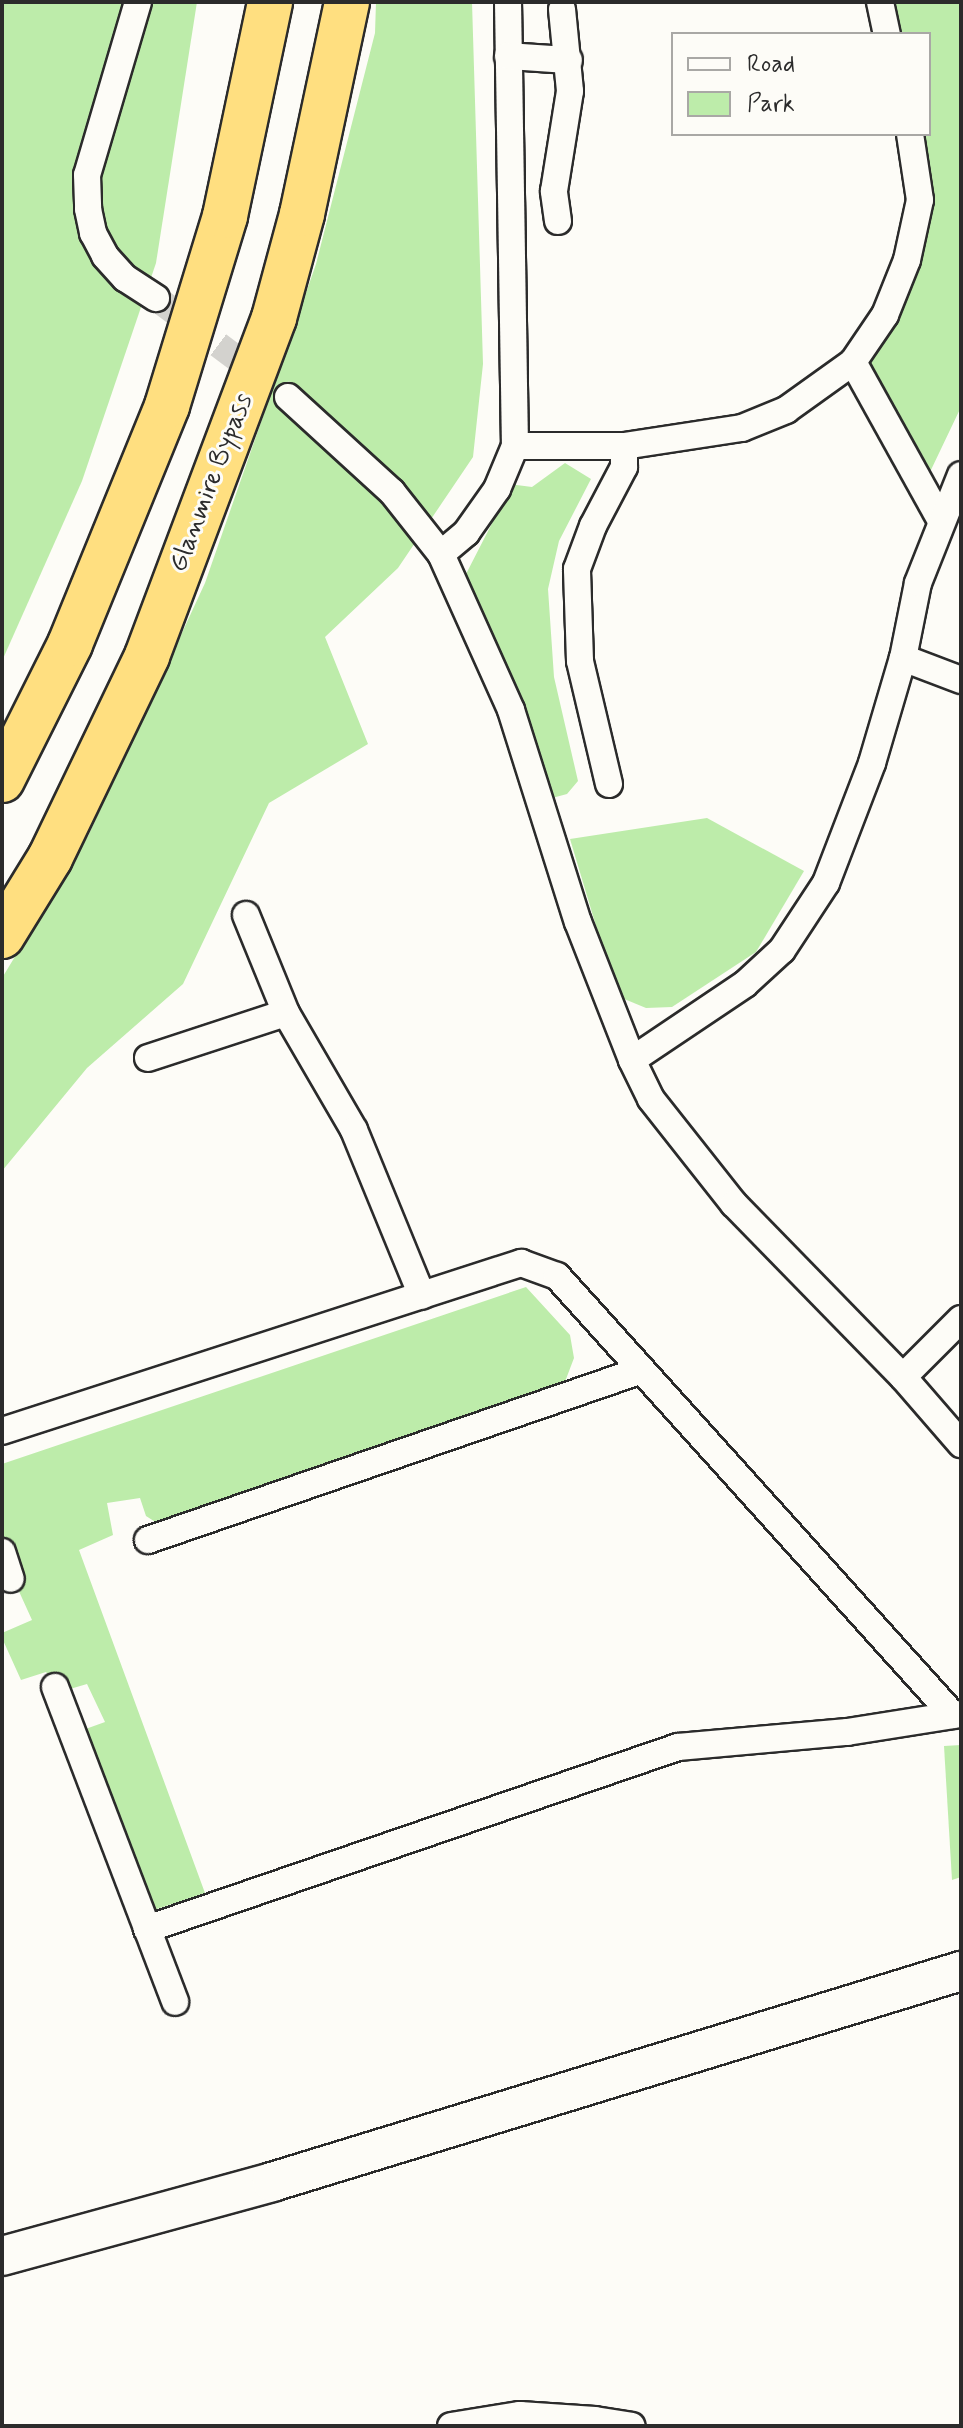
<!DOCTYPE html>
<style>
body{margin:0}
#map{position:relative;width:963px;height:2428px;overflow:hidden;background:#fdfcf7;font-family:Mynerve,sans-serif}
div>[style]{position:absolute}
.green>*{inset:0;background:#bdecaa}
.minor-tunnel>*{height:26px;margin-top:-13px;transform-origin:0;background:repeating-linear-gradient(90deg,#d3d2ce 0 26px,transparent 0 39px)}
.roads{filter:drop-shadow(2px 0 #2b2b2b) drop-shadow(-2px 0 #2b2b2b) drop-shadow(0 2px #2b2b2b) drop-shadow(0 -2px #2b2b2b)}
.minor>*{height:26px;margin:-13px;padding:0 13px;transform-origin:13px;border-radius:13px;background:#fdfcf7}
.secondary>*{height:38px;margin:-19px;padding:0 19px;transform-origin:19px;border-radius:19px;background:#fdfcf7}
.motorway>*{height:44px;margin:-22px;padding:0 22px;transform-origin:22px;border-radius:22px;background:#ffdf80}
span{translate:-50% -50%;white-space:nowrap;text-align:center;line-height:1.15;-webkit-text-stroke:6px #fdfcf7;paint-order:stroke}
.street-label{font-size:26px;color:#2b2b2b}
.frame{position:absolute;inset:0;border:4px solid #2b2b2b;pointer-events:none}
.legend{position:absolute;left:671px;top:32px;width:260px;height:104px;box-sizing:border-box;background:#fdfcf7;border:2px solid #a9a8a5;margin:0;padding:10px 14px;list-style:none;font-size:24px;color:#2b2b2b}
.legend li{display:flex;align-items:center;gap:16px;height:40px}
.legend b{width:40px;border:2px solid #a9a8a5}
</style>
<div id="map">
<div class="green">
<div style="clip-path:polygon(2px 2px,197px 2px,156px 263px,82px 481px,2px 661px)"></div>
<div style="clip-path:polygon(376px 2px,472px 2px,483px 364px,473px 457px,398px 568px,325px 637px,368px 744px,269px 803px,183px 984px,87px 1068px,2px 1171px,2px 978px,88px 836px,205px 583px,316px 264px,375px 33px)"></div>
<div style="clip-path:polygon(890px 2px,961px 2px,961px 407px,930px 472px,869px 362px,896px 309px,932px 215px,917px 134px,929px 134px,929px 34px,897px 34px)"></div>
<div style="clip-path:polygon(565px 463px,591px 479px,559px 541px,548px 589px,554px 677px,578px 781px,567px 794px,552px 798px,465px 576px,506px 496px,509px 484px,532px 487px)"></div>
<div style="clip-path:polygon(707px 818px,804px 871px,756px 952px,672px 1007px,646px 1008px,617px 996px,570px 839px)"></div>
<div style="clip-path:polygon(526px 1287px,570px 1335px,574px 1358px,563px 1387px,157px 1523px,146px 1516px,140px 1498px,107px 1503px,113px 1535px,79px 1550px,205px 1893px,148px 1912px,80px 1731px,105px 1722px,87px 1684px,63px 1691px,46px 1672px,21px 1680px,2px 1638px,2px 1633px,32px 1620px,2px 1554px,2px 1464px)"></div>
<div style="clip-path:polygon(961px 1745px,961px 1877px,952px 1880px,944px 1746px)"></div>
</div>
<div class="minor-tunnel">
<div style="left:156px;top:298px;width:165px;rotate:36.9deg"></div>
</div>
<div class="roads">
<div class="minor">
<div style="left:138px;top:2px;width:180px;rotate:106.4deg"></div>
<div style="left:87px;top:175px;width:34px;rotate:88deg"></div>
<div style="left:88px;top:209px;width:25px;rotate:78deg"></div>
<div style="left:93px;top:233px;width:26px;rotate:62deg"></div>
<div style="left:105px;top:256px;width:30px;rotate:48deg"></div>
<div style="left:125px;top:278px;width:37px;rotate:33deg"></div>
<div style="left:508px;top:2px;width:444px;rotate:89.1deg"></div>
<div style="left:880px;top:2px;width:33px;rotate:78deg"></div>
<div style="left:508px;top:56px;width:61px;rotate:3.8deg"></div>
<div style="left:558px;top:221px;width:30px;rotate:-98deg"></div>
<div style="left:554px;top:191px;width:101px;rotate:-80.9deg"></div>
<div style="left:570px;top:91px;width:82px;rotate:-95.6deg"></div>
<div style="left:853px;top:362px;width:182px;rotate:61deg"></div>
<div style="left:288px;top:397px;width:141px;rotate:42.4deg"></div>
<div style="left:392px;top:492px;width:79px;rotate:51.7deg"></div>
<div style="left:441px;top:554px;width:171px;rotate:65.8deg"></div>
<div style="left:511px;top:710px;width:222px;rotate:72.5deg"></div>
<div style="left:578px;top:922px;width:148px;rotate:68.6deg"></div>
<div style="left:632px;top:1060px;width:43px;rotate:64deg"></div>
<div style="left:651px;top:1099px;width:134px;rotate:51.7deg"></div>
<div style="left:734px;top:1204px;width:242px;rotate:45.7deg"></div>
<div style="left:903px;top:1377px;width:89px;rotate:49.1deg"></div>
<div style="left:441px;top:554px;width:33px;rotate:-40deg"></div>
<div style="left:466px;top:533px;width:54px;rotate:-54.8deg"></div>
<div style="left:497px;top:489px;width:47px;rotate:-67.3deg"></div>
<div style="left:515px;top:446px;width:109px"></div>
<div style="left:624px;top:446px;width:119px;rotate:-8.7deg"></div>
<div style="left:742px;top:428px;width:48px;rotate:-22.2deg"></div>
<div style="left:786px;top:410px;width:82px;rotate:-35.6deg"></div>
<div style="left:853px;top:362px;width:57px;rotate:-55.8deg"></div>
<div style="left:885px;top:315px;width:59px;rotate:-68.2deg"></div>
<div style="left:907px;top:260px;width:61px;rotate:-77.8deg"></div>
<div style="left:920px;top:200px;width:67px;rotate:-98.6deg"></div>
<div style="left:903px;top:658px;width:62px;rotate:20.8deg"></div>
<div style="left:609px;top:784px;width:126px;rotate:-103.3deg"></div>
<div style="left:580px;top:661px;width:92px;rotate:-91.9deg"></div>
<div style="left:577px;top:569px;width:46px;rotate:-69.6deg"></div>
<div style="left:593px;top:526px;width:67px;rotate:-62.3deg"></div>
<div style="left:624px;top:467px;width:21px;rotate:-90deg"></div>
<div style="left:246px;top:915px;width:106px;rotate:67.8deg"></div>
<div style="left:286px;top:1013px;width:135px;rotate:59.8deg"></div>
<div style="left:354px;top:1130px;width:179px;rotate:67.7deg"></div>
<div style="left:148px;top:1058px;width:145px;rotate:-18.1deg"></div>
<div style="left:632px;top:1060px;width:136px;rotate:-33.9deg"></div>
<div style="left:745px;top:984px;width:50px;rotate:-42.6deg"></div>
<div style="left:782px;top:950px;width:80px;rotate:-56.7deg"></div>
<div style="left:826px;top:883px;width:129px;rotate:-69deg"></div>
<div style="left:872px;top:763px;width:109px;rotate:-73.6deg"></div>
<div style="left:903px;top:658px;width:76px;rotate:-78.7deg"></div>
<div style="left:918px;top:583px;width:116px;rotate:-68.3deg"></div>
<div style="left:903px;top:1377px;width:82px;rotate:-45deg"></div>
<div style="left:2px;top:1431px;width:546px;rotate:-17.94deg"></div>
<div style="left:521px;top:1263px;width:38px;rotate:20deg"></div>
<div style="left:557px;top:1276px;width:591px;rotate:47.95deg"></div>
<div style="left:148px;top:1540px;width:522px;rotate:-18.99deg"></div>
<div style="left:2px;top:1552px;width:28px;rotate:72deg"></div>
<div style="left:55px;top:1687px;width:337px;rotate:69.1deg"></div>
<div style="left:147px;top:1929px;width:561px;rotate:-18.92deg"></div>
<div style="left:678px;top:1747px;width:170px;rotate:-5.1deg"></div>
<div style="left:847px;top:1732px;width:115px;rotate:-9deg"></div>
<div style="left:451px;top:2426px;width:70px;rotate:-9.1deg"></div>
<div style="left:520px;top:2415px;width:75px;rotate:3.8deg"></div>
<div style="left:595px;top:2420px;width:37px;rotate:9deg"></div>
</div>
<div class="secondary">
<div style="left:2px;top:2256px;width:280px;rotate:-15.3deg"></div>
<div style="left:272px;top:2182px;width:721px;rotate:-17.03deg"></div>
</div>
<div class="motorway">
<div style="left:2px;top:780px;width:152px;rotate:-63.4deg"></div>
<div style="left:70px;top:644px;width:257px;rotate:-67.8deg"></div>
<div style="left:167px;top:406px;width:199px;rotate:-73deg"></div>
<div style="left:225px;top:216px;width:219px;rotate:-78.1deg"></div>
<div style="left:2px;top:936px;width:92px;rotate:-58.4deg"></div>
<div style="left:50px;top:858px;width:224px;rotate:-64.3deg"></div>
<div style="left:147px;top:656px;width:361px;rotate:-69.4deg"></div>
<div style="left:274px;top:318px;width:108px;rotate:-74.9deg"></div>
<div style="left:302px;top:214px;width:217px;rotate:-78deg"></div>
</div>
</div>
<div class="street-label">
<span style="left:212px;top:483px;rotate:-69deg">Glanmire Bypass</span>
</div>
<div class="frame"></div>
<ul class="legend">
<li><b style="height:10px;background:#fdfcf7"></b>Road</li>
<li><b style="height:22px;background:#bdecaa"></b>Park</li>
</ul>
</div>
